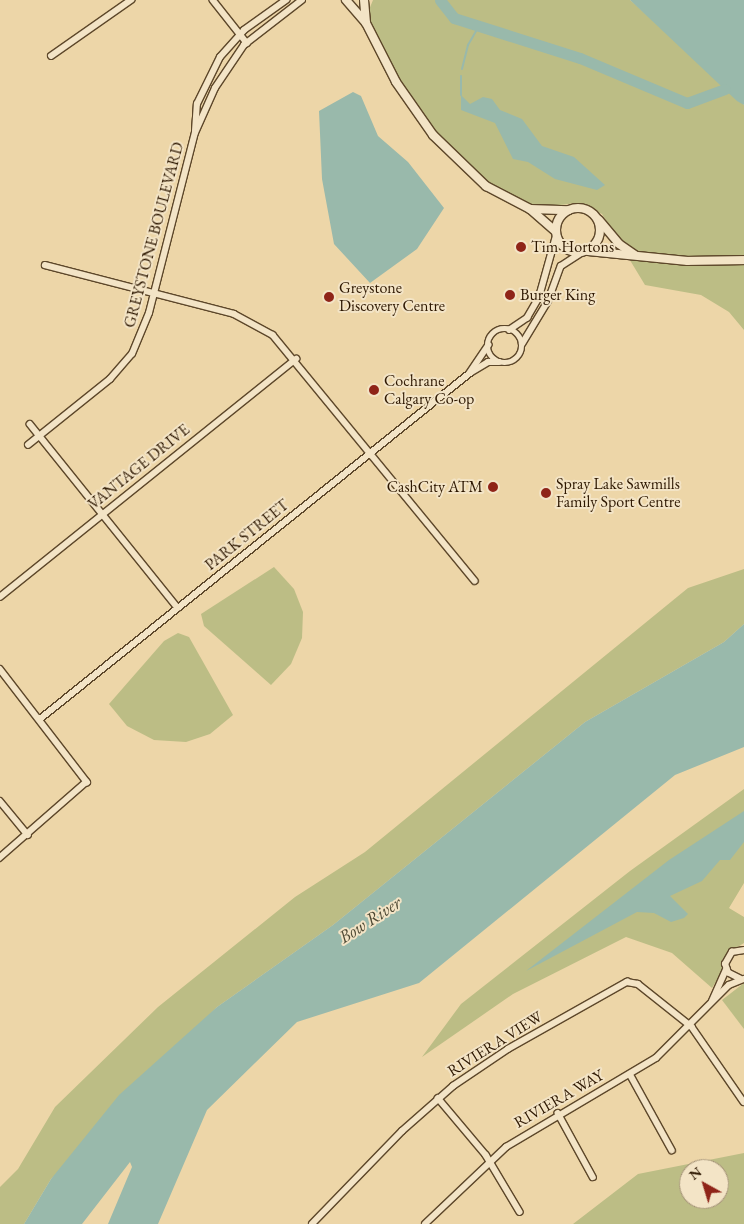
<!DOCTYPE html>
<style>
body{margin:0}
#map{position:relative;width:744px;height:1224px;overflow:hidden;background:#edd6a8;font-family:"EB Garamond",serif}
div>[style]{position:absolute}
.green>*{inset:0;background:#bcbd85}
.water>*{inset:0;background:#99b9ab}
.stream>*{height:2px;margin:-1px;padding:0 1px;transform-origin:1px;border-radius:1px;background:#99b9ab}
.river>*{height:11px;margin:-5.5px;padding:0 5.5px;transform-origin:5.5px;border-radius:5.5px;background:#99b9ab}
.roads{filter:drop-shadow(1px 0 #5d472a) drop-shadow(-1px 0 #5d472a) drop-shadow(0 1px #5d472a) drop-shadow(0 -1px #5d472a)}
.minor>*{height:5.5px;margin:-2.75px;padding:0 2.75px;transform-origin:2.75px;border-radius:2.75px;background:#f3e4c6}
.minor>.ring{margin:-2.75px;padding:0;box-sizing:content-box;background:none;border:5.5px solid #f3e4c6;border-radius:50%}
.secondary>*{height:8px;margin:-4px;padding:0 4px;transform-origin:4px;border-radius:4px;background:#f3e4c6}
.secondary>.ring{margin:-4px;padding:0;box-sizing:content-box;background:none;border:8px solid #f3e4c6;border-radius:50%}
.dots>*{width:14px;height:14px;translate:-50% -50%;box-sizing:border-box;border:2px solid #f3e4c6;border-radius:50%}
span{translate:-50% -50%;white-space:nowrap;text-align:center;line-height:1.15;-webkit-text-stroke:4px #f3e4c6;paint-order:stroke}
.street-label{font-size:16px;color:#2d1700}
.poi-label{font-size:16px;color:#2d1700}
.left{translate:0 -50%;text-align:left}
.right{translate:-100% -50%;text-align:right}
.water-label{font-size:18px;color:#4d4833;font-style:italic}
.north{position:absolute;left:679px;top:1159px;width:50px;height:50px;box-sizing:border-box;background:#f3e4c6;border:1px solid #a49277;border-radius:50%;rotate:321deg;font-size:14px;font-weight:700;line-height:20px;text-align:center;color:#2d1700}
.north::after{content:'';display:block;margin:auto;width:18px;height:22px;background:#8f2418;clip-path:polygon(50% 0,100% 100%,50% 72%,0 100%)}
</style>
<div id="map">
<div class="green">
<div style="clip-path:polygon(373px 0,630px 0,637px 6px,744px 105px,744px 330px,729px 312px,701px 295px,645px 285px,602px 214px,576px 203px,530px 209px,497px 193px,419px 117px,366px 17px)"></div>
<div style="clip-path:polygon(274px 567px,294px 589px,303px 612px,302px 638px,291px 664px,271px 685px,204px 626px,201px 614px)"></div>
<div style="clip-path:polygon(744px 569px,744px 624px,724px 642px,585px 722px,333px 925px,217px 1007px,51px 1179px,24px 1224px,0 1224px,0 1187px,18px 1169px,55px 1107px,158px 1007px,295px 897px,365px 852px,688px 588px)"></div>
<div style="clip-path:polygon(178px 633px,189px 637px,233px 715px,210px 734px,186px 742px,154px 740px,127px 726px,109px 704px,164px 641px)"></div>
<div style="clip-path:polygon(744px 789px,744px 883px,729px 908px,744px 917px,744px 943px,726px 954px,723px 970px,712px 988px,672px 953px,626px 937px,513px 994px,422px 1057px,461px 1004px,630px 871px)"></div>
<div style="clip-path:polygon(744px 983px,744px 1029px,722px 1000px)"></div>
<div style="clip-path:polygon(evenodd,744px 1153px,744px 1224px,573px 1224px,638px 1174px,744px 1153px,689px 1169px,719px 1169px,719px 1199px,689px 1199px,689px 1169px)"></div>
</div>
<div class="water">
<div style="clip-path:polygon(630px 0,744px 0,744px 105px,737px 101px)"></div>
<div style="clip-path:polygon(353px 92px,361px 96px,378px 136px,408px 162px,444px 208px,417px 249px,370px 283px,334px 244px,322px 179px,319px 111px)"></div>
<div style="clip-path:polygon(461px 95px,470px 104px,483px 97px,492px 99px,500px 110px,522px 119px,542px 146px,574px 157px,605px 185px,597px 190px,555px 179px,528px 162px,513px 159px,495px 123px,461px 110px)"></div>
<div style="clip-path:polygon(744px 624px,744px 747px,675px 775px,419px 983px,297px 1022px,207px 1110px,158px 1224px,108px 1224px,132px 1167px,130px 1162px,82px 1224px,24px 1224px,51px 1179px,119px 1095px,217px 1007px,333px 925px,585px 722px,724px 642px)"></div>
<div style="clip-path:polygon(744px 811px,744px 842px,730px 860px,720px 860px,702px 881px,670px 896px,688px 914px,684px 918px,671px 922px,654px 913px,637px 912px,526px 971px,669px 860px)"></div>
</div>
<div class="stream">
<div style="left:462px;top:69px;width:25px;rotate:-76deg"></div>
<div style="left:468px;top:45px;width:22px;rotate:-60deg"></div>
<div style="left:461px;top:76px;width:19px;rotate:90deg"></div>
</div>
<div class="river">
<div style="left:440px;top:0;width:23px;rotate:52deg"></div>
<div style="left:454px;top:18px;width:132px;rotate:17.6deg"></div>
<div style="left:580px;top:58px;width:116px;rotate:22.8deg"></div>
<div style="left:687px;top:103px;width:40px;rotate:-20.2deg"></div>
</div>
<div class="roads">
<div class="minor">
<div style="left:213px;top:0;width:55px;rotate:51.7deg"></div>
<div style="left:51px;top:56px;width:98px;rotate:-35deg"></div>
<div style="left:195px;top:131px;width:27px;rotate:-86deg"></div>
<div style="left:197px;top:104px;width:52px;rotate:-63.9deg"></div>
<div style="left:220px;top:57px;width:36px;rotate:-48deg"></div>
<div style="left:244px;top:30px;width:52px;rotate:-35.5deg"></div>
<div style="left:45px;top:265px;width:195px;rotate:14.5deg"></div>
<div style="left:234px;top:314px;width:44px;rotate:28.3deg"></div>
<div style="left:273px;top:335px;width:318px;rotate:50.6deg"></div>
<div class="ring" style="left:488px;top:329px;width:28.5px;height:28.5px"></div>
<div style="left:509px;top:330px;width:22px;rotate:-34deg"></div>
<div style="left:527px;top:318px;width:24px;rotate:-60deg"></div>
<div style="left:539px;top:297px;width:63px;rotate:-74.4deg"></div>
<div style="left:522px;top:344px;width:50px;rotate:-58.8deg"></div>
<div style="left:548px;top:301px;width:37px;rotate:-70deg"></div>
<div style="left:561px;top:266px;width:24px;rotate:-33deg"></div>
<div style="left:489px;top:345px;width:34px;rotate:124deg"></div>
<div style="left:470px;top:373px;width:21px;rotate:-31deg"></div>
<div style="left:488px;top:362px;width:11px"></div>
<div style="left:30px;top:424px;width:236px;rotate:51.2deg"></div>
<div style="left:28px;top:445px;width:105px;rotate:-38.8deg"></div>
<div style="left:110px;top:379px;width:33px;rotate:-49deg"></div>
<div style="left:132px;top:354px;width:44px;rotate:-67.5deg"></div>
<div style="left:149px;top:313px;width:186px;rotate:-75.7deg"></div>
<div style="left:195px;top:133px;width:49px;rotate:-66deg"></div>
<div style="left:215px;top:88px;width:52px;rotate:-56deg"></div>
<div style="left:244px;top:45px;width:73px;rotate:-37.8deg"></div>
<div style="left:0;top:597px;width:380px;rotate:-38.8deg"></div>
<div style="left:0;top:669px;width:143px;rotate:52.4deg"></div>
<div style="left:87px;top:782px;width:116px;rotate:138.9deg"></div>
<div style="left:40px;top:719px;width:552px;rotate:-38.82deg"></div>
<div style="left:0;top:801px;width:44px;rotate:50.5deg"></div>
<div style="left:740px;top:979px;width:13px;rotate:-153deg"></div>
<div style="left:728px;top:973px;width:9px;rotate:-108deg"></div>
<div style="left:725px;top:964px;width:14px;rotate:-60deg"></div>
<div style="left:732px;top:952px;width:12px;rotate:-9deg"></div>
<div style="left:712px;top:1001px;width:35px;rotate:-66deg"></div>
<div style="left:630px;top:1074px;width:87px;rotate:61.1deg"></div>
<div style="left:438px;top:1098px;width:75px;rotate:49.9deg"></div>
<div style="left:486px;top:1155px;width:66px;rotate:59.2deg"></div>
<div style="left:558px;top:1113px;width:73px;rotate:61.3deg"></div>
<div style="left:312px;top:1224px;width:129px;rotate:-45.9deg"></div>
<div style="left:402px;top:1131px;width:68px;rotate:-41.4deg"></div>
<div style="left:453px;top:1086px;width:66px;rotate:-33.9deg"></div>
<div style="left:508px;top:1049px;width:137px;rotate:-29.4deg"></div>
<div style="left:627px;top:982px;width:11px;rotate:10deg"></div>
<div style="left:638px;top:984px;width:69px;rotate:38.5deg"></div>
<div style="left:692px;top:1027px;width:91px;rotate:55.3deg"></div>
<div style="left:425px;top:1224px;width:112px;rotate:-43.5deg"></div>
<div style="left:506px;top:1147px;width:174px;rotate:-30.7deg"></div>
<div style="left:656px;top:1058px;width:103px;rotate:-45deg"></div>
<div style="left:729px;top:985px;width:16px;rotate:-22deg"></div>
</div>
<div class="secondary">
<div style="left:346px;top:0;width:30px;rotate:49deg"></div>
<div style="left:366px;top:23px;width:66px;rotate:63deg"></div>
<div style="left:396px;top:82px;width:65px;rotate:55.1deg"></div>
<div style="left:433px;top:135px;width:74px;rotate:43.9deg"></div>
<div style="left:486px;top:186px;width:50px;rotate:27.6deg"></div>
<div style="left:530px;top:209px;width:33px;rotate:41deg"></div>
<div style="left:364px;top:0;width:23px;rotate:85deg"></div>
<div class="ring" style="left:556px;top:208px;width:36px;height:36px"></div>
<div style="left:530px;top:209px;width:38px;rotate:2deg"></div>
<div style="left:599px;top:220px;width:31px;rotate:50deg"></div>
<div style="left:619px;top:244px;width:19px;rotate:35deg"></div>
<div style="left:588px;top:251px;width:100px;rotate:5.7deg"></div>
<div style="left:688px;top:261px;width:56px;rotate:-1deg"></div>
</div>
</div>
<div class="dots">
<div style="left:521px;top:247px;background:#8f2418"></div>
<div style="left:510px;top:295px;background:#8f2418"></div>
<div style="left:329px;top:297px;background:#8f2418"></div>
<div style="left:374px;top:390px;background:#8f2418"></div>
<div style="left:493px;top:487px;background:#8f2418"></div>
<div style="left:546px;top:493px;background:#8f2418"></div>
</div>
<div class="street-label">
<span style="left:154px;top:235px;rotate:-75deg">GREYSTONE BOULEVARD</span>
<span style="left:139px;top:467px;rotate:-39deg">VANTAGE DRIVE</span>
<span style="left:247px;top:535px;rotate:-39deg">PARK STREET</span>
<span style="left:495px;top:1044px;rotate:-32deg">RIVIERA VIEW</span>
<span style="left:559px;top:1099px;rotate:-30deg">RIVIERA WAY</span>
</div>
<div class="poi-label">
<span class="left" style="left:531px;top:247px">Tim Hortons</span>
<span class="left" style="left:339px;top:297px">Greystone<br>Discovery Centre</span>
<span class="left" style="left:520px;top:295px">Burger King</span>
<span class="left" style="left:384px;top:390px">Cochrane<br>Calgary Co-op</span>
<span class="left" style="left:556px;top:493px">Spray Lake Sawmills<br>Family Sport Centre</span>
<span class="right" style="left:483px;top:487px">CashCity ATM</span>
</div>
<div class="water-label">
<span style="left:370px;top:920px;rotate:-33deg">Bow River</span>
</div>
<div class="north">N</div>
</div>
